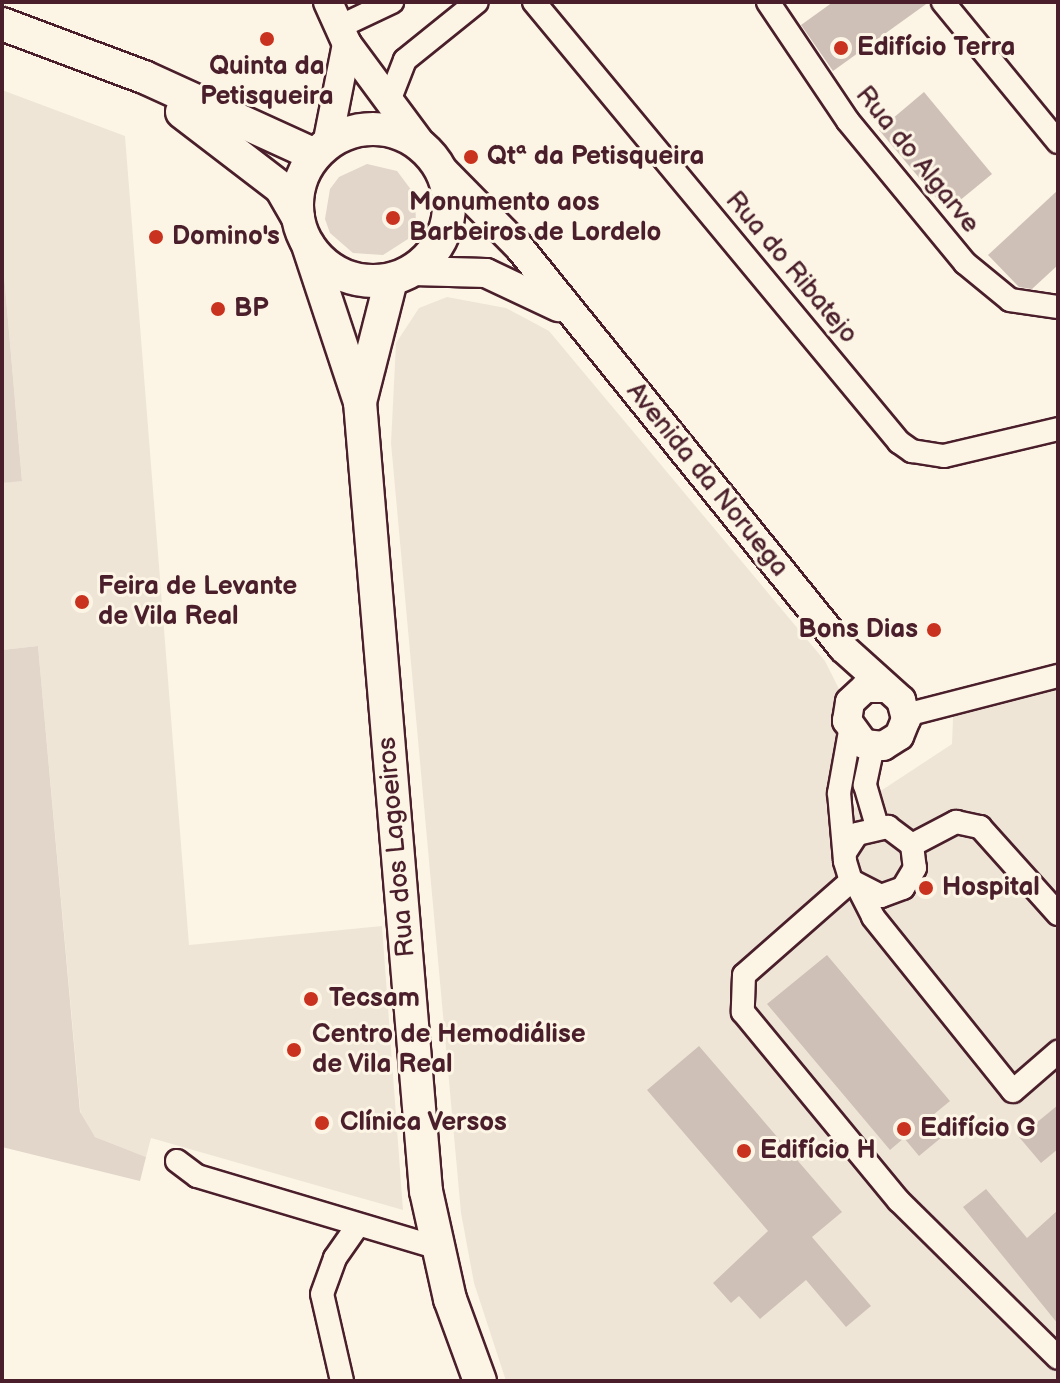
<!DOCTYPE html>
<meta charset="utf-8">
<style>
body{margin:0}
#map{position:relative;width:1060px;height:1383px;overflow:hidden;background:#fcf5e5;font-family:"Balsamiq Sans",sans-serif}
div>[style]{position:absolute}
.built>*{inset:0;background:#eee5d7}
.green>*{inset:0;background:#e2d5ca}
.building>*{inset:0;background:#cfc0b7}
.roads{filter:drop-shadow(2px 0 #4a1f2b) drop-shadow(-2px 0 #4a1f2b) drop-shadow(0 2px #4a1f2b) drop-shadow(0 -2px #4a1f2b)}
.minor>*{height:22px;margin:-11px;padding:0 11px;transform-origin:11px;border-radius:11px;background:#fcf5e5}
.tertiary>*{height:28px;margin:-14px;padding:0 14px;transform-origin:14px;border-radius:14px;background:#fcf5e5}
.secondary>*{height:32px;margin:-16px;padding:0 16px;transform-origin:16px;border-radius:16px;background:#fcf5e5}
.secondary>.ring{margin:-16px;padding:0;box-sizing:content-box;background:none;border:32px solid #fcf5e5;border-radius:50%}
.dots>*{width:22px;height:22px;translate:-50% -50%;box-sizing:border-box;border:4px solid #fcf5e5;border-radius:50%}
span{translate:-50% -50%;white-space:nowrap;text-align:center;line-height:1.15;-webkit-text-stroke:6px #fcf5e5;paint-order:stroke}
.poi-label{font-size:26px;color:#4a1f2b;font-weight:700}
.left{translate:0 -50%;text-align:left}
.right{translate:-100% -50%;text-align:right}
.street-label{font-size:26px;color:#4a1f2b}
.frame{position:absolute;inset:0;border:4px solid #4a1f2b;pointer-events:none}
</style>
<div id="map">
<div class="built">
<div style="clip-path:polygon(2px 90px,125px 136px,189px 945px,382px 926px,403px 1210px,151px 1138px,146px 1157px,95px 1137px,81px 1119px,38px 646px,2px 650px,2px 483px,22px 480px,2px 252px)"></div>
<div style="clip-path:polygon(447px 297px,506px 308px,549px 331px,825px 661px,840px 691px,835px 821px,952px 744px,953px 717px,1058px 690px,1058px 1381px,506px 1381px,474px 1283px,461px 1213px,391px 443px,396px 343px,419px 308px)"></div>
</div>
<div class="green">
<div style="clip-path:polygon(367px 164px,397px 171px,415px 195px,416px 226px,408px 239px,383px 255px,353px 253px,330px 233px,325px 219px,330px 189px,339px 177px)"></div>
<div style="clip-path:polygon(2px 252px,22px 481px,2px 483px)"></div>
<div style="clip-path:polygon(38px 646px,80px 1112px,95px 1137px,146px 1157px,140px 1181px,2px 1147px,2px 650px)"></div>
</div>
<div class="building">
<div style="clip-path:polygon(833px 2px,929px 2px,833px 71px,801px 25px)"></div>
<div style="clip-path:polygon(924px 92px,992px 174px,947px 211px,879px 130px)"></div>
<div style="clip-path:polygon(1058px 190px,1058px 265px,1032px 289px,1019px 287px,988px 255px)"></div>
<div style="clip-path:polygon(827px 955px,950px 1101px,927px 1120px,942px 1137px,919px 1156px,904px 1138px,890px 1150px,767px 1004px)"></div>
<div style="clip-path:polygon(699px 1046px,842px 1212px,812px 1237px,871px 1306px,846px 1327px,806px 1280px,760px 1319px,739px 1296px,731px 1303px,713px 1283px,768px 1231px,647px 1090px)"></div>
<div style="clip-path:polygon(1058px 1105px,1058px 1149px,1041px 1163px,1019px 1137px)"></div>
<div style="clip-path:polygon(986px 1189px,1027px 1238px,1058px 1210px,1058px 1324px,963px 1207px)"></div>
</div>
<div class="roads">
<div class="minor">
<div style="left:534px;top:2px;width:572px;rotate:50.32deg"></div>
<div style="left:899px;top:442px;width:16px;rotate:35deg"></div>
<div style="left:912px;top:451px;width:32px;rotate:9deg"></div>
<div style="left:944px;top:456px;width:117px;rotate:-13.3deg"></div>
<div style="left:768px;top:2px;width:143px;rotate:56.1deg"></div>
<div style="left:848px;top:121px;width:184px;rotate:50.5deg"></div>
<div style="left:965px;top:263px;width:58px;rotate:39.4deg"></div>
<div style="left:1010px;top:300px;width:49px;rotate:8.3deg"></div>
<div style="left:943px;top:2px;width:181px;rotate:50.6deg"></div>
<div style="left:339px;top:27px;width:59px;rotate:-25.3deg"></div>
<div style="left:389px;top:101px;width:44px;rotate:-68.7deg"></div>
<div style="left:405px;top:60px;width:92px;rotate:-38.9deg"></div>
<div style="left:906px;top:715px;width:157px;rotate:-14.4deg"></div>
<div style="left:873px;top:746px;width:40px;rotate:102deg"></div>
<div style="left:865px;top:785px;width:43px;rotate:73.7deg"></div>
<div style="left:912px;top:845px;width:50px;rotate:-27.6deg"></div>
<div style="left:956px;top:822px;width:25px;rotate:12deg"></div>
<div style="left:980px;top:827px;width:117px;rotate:48.1deg"></div>
<div style="left:846px;top:851px;width:20px;rotate:-57deg"></div>
<div style="left:857px;top:834px;width:32px;rotate:-13deg"></div>
<div style="left:888px;top:827px;width:30px;rotate:37deg"></div>
<div style="left:912px;top:845px;width:23px;rotate:83deg"></div>
<div style="left:915px;top:868px;width:23px;rotate:121deg"></div>
<div style="left:903px;top:888px;width:23px;rotate:160deg"></div>
<div style="left:881px;top:896px;width:34px;rotate:-153deg"></div>
<div style="left:851px;top:881px;width:21px;rotate:-107deg"></div>
<div style="left:845px;top:861px;width:68px;rotate:-95deg"></div>
<div style="left:839px;top:793px;width:63px;rotate:-79.9deg"></div>
<div style="left:851px;top:881px;width:142px;rotate:138.7deg"></div>
<div style="left:744px;top:975px;width:37px;rotate:92deg"></div>
<div style="left:743px;top:1012px;width:245px;rotate:50.5deg"></div>
<div style="left:899px;top:1201px;width:223px;rotate:44.6deg"></div>
<div style="left:859px;top:889px;width:31px;rotate:63deg"></div>
<div style="left:873px;top:917px;width:223px;rotate:51.2deg"></div>
<div style="left:1013px;top:1091px;width:60px;rotate:-40.9deg"></div>
<div style="left:177px;top:1161px;width:25px;rotate:37deg"></div>
<div style="left:197px;top:1176px;width:252px;rotate:16.6deg"></div>
<div style="left:342px;top:1381px;width:89px;rotate:-102.9deg"></div>
<div style="left:322px;top:1294px;width:38px;rotate:-70deg"></div>
<div style="left:335px;top:1258px;width:40px;rotate:-55.1deg"></div>
</div>
<div class="tertiary">
<div style="left:328px;top:2px;width:46px;rotate:65.7deg"></div>
<div style="left:347px;top:44px;width:129px;rotate:53.5deg"></div>
<div style="left:327px;top:145px;width:103px;rotate:-78.8deg"></div>
<div style="left:440px;top:167px;width:112px;rotate:45.4deg"></div>
<div style="left:519px;top:247px;width:516px;rotate:51.06deg"></div>
<div style="left:843px;top:648px;width:78px;rotate:41.9deg"></div>
<div style="left:901px;top:700px;width:20px;rotate:75deg"></div>
<div style="left:906px;top:719px;width:18px;rotate:112deg"></div>
<div style="left:899px;top:736px;width:19px;rotate:148deg"></div>
<div style="left:883px;top:746px;width:19px;rotate:-174deg"></div>
<div style="left:864px;top:744px;width:29px;rotate:-126deg"></div>
<div style="left:847px;top:721px;width:19px;rotate:-81deg"></div>
<div style="left:850px;top:702px;width:21px;rotate:-43deg"></div>
<div style="left:865px;top:688px;width:20px"></div>
<div style="left:413px;top:271px;width:73px;rotate:1.6deg"></div>
<div style="left:486px;top:273px;width:80px;rotate:25.3deg"></div>
</div>
<div class="secondary">
<div style="left:2px;top:24px;width:152px;rotate:20.5deg"></div>
<div style="left:144px;top:77px;width:188px;rotate:24.5deg"></div>
<div style="left:182px;top:112px;width:125px;rotate:37.5deg"></div>
<div style="left:281px;top:188px;width:34px;rotate:60deg"></div>
<div class="ring" style="left:297px;top:129px;width:120px;height:120px"></div>
<div style="left:308px;top:245px;width:165px;rotate:71.7deg"></div>
<div style="left:360px;top:402px;width:792px;rotate:85.22deg"></div>
<div style="left:426px;top:1191px;width:111px;rotate:77.5deg"></div>
<div style="left:450px;top:1299px;width:87px;rotate:69.9deg"></div>
<div style="left:360px;top:402px;width:126px;rotate:-75.7deg"></div>
</div>
</div>
<div class="dots">
<div style="left:267px;top:39px;background:#c8321e"></div>
<div style="left:841px;top:48px;background:#c8321e"></div>
<div style="left:471px;top:157px;background:#c8321e"></div>
<div style="left:393px;top:218px;background:#c8321e"></div>
<div style="left:156px;top:237px;background:#c8321e"></div>
<div style="left:218px;top:309px;background:#c8321e"></div>
<div style="left:82px;top:602px;background:#c8321e"></div>
<div style="left:934px;top:630px;background:#c8321e"></div>
<div style="left:926px;top:888px;background:#c8321e"></div>
<div style="left:311px;top:999px;background:#c8321e"></div>
<div style="left:294px;top:1050px;background:#c8321e"></div>
<div style="left:322px;top:1123px;background:#c8321e"></div>
<div style="left:904px;top:1129px;background:#c8321e"></div>
<div style="left:744px;top:1151px;background:#c8321e"></div>
</div>
<div class="poi-label">
<span class="left" style="left:857px;top:48px">Edifício Terra</span>
<span style="left:267px;top:82px">Quinta da<br>Petisqueira</span>
<span class="left" style="left:487px;top:157px">Qtª da Petisqueira</span>
<span class="left" style="left:409px;top:218px">Monumento aos<br>Barbeiros de Lordelo</span>
<span class="left" style="left:172px;top:237px">Domino's</span>
<span class="left" style="left:234px;top:309px">BP</span>
<span class="left" style="left:98px;top:602px">Feira de Levante<br>de Vila Real</span>
<span class="right" style="left:918px;top:630px">Bons Dias</span>
<span class="left" style="left:942px;top:888px">Hospital</span>
<span class="left" style="left:329px;top:999px">Tecsam</span>
<span class="left" style="left:312px;top:1050px">Centro de Hemodiálise<br>de Vila Real</span>
<span class="left" style="left:340px;top:1123px">Clínica Versos</span>
<span class="left" style="left:920px;top:1129px">Edifício G</span>
<span class="left" style="left:760px;top:1151px">Edifício H</span>
</div>
<div class="street-label">
<span style="left:917px;top:160px;rotate:51deg">Rua do Algarve</span>
<span style="left:791px;top:268px;rotate:50deg">Rua do Ribatejo</span>
<span style="left:707px;top:480px;rotate:51deg">Avenida da Noruega</span>
<span style="left:397px;top:847px;rotate:-95deg">Rua dos Lagoeiros</span>
</div>
<div class="frame"></div>
</div>
